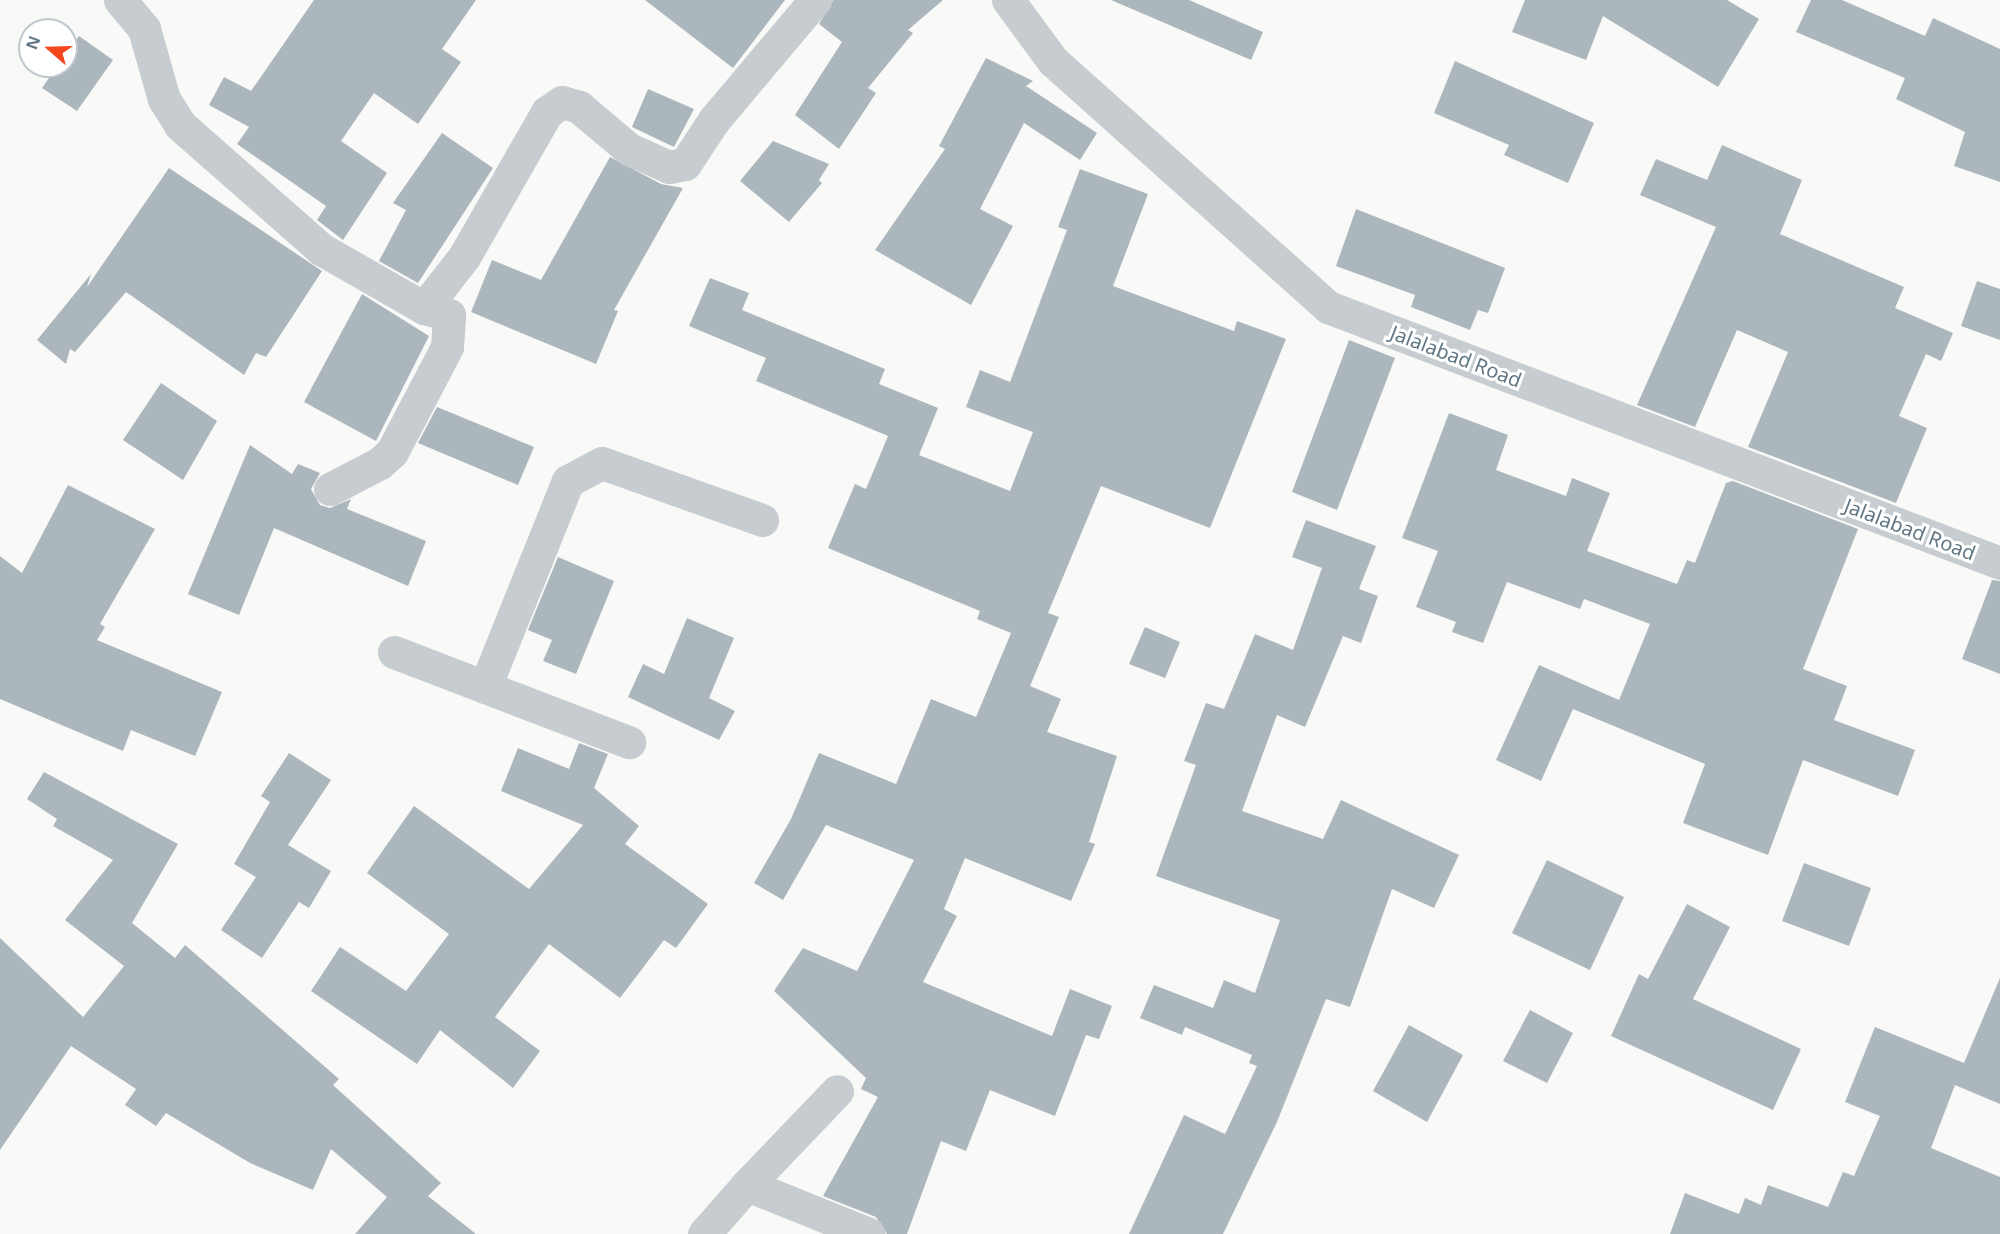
<!DOCTYPE html>
<style>
body{margin:0}
#map{position:relative;width:2000px;height:1234px;overflow:hidden;background:#f9f9f7;font-family:"Noto Sans",sans-serif}
div>[style]{position:absolute}
.building>*{inset:0;background:#acb7bd}
.minor>*{height:33px;margin:-16.5px;padding:0 16.5px;transform-origin:16.5px;border-radius:16.5px;background:#c6cccf}
span{translate:-50% -50%;white-space:nowrap;text-align:center;line-height:1.15;-webkit-text-stroke:6px #fff;paint-order:stroke}
.street-label{font-size:20px;color:#617785}
.north{position:absolute;left:18px;top:18px;width:60px;height:60px;box-sizing:border-box;background:#fff;border:2px solid #c0c9ce;border-radius:50%;rotate:290deg;font-size:16px;font-weight:700;line-height:24px;text-align:center;color:#617785}
.north::after{content:'';display:block;margin:auto;width:21px;height:27px;background:#f4471c;clip-path:polygon(50% 0,100% 100%,50% 72%,0 100%)}
</style>
<div id="map">
<div class="building">
<div style="clip-path:polygon(314px 0,476px 0,442px 49px,461px 62px,418px 124px,374px 93px,341px 141px,387px 173px,343px 240px,317px 220px,326px 206px,237px 144px,249px 127px,209px 105px,224px 77px,251px 91px)"></div>
<div style="clip-path:polygon(645px 0,785px 0,733px 68px)"></div>
<div style="clip-path:polygon(833px 0,943px 0,908px 30px,913px 33px,868px 88px,876px 93px,839px 149px,795px 115px,842px 42px,819px 24px)"></div>
<div style="clip-path:polygon(1111px 0,1189px 0,1263px 32px,1251px 60px)"></div>
<div style="clip-path:polygon(1525px 0,1727px 0,1759px 19px,1718px 87px,1603px 16px,1586px 60px,1512px 32px)"></div>
<div style="clip-path:polygon(1811px 0,1842px 0,1925px 36px,1933px 18px,2000px 49px,2000px 182px,1954px 166px,1965px 132px,1896px 99px,1905px 78px,1796px 32px)"></div>
<div style="clip-path:polygon(79px 36px,113px 60px,77px 111px,42px 88px,57px 66px,66px 66px,66px 54px)"></div>
<div style="clip-path:polygon(986px 58px,1033px 81px,1026px 86px,1097px 133px,1080px 160px,1024px 123px,980px 209px,1013px 226px,971px 305px,875px 250px,945px 149px,939px 146px)"></div>
<div style="clip-path:polygon(1455px 61px,1594px 123px,1568px 183px,1504px 155px,1509px 145px,1434px 113px)"></div>
<div style="clip-path:polygon(648px 89px,694px 109px,674px 147px,632px 127px)"></div>
<div style="clip-path:polygon(442px 133px,493px 168px,418px 283px,379px 261px,406px 210px,393px 203px)"></div>
<div style="clip-path:polygon(773px 141px,829px 164px,819px 180px,822px 183px,789px 222px,740px 181px)"></div>
<div style="clip-path:polygon(1722px 145px,1802px 180px,1780px 234px,1904px 287px,1895px 308px,1953px 333px,1941px 361px,1926px 354px,1899px 416px,1927px 428px,1896px 503px,1748px 447px,1788px 352px,1737px 330px,1695px 427px,1637px 405px,1716px 227px,1640px 195px,1656px 159px,1707px 180px)"></div>
<div style="clip-path:polygon(610px 157px,661px 184px,683px 188px,614px 310px,618px 311px,596px 364px,471px 312px,492px 260px,541px 280px)"></div>
<div style="clip-path:polygon(169px 168px,322px 271px,266px 357px,256px 353px,244px 375px,126px 292px,75px 352px,70px 349px,66px 364px,37px 340px,91px 274px,87px 287px)"></div>
<div style="clip-path:polygon(1080px 169px,1148px 194px,1113px 286px,1234px 331px,1237px 321px,1286px 339px,1210px 528px,1101px 486px,1048px 613px,1059px 617px,1030px 686px,1061px 699px,1047px 732px,1117px 756px,1089px 842px,1095px 844px,1071px 901px,965px 858px,944px 909px,957px 916px,923px 982px,1052px 1036px,1070px 989px,1112px 1006px,1099px 1039px,1086px 1035px,1055px 1116px,990px 1090px,966px 1151px,941px 1141px,907px 1234px,887px 1234px,876px 1217px,823px 1196px,878px 1097px,861px 1089px,866px 1078px,774px 991px,803px 948px,857px 971px,914px 860px,826px 825px,783px 900px,754px 883px,791px 819px,819px 753px,896px 784px,931px 699px,976px 717px,1011px 633px,977px 619px,980px 611px,828px 548px,855px 484px,866px 489px,888px 436px,756px 381px,766px 358px,689px 326px,710px 278px,749px 293px,742px 310px,885px 369px,879px 384px,938px 408px,919px 455px,1010px 491px,1033px 432px,966px 407px,980px 370px,1010px 382px,1067px 230px,1058px 227px)"></div>
<div style="clip-path:polygon(1356px 209px,1505px 268px,1488px 313px,1478px 310px,1470px 330px,1411px 307px,1415px 295px,1336px 266px)"></div>
<div style="clip-path:polygon(1977px 281px,2000px 289px,2000px 340px,1961px 326px)"></div>
<div style="clip-path:polygon(362px 294px,429px 336px,376px 441px,304px 402px)"></div>
<div style="clip-path:polygon(1349px 340px,1395px 358px,1337px 510px,1292px 492px)"></div>
<div style="clip-path:polygon(161px 383px,217px 421px,183px 480px,123px 440px)"></div>
<div style="clip-path:polygon(437px 407px,534px 447px,518px 485px,418px 443px)"></div>
<div style="clip-path:polygon(1449px 413px,1508px 435px,1496px 470px,1566px 496px,1572px 478px,1610px 493px,1587px 551px,1677px 584px,1687px 560px,1695px 563px,1726px 483px,1733px 481px,1858px 529px,1803px 669px,1847px 686px,1834px 720px,1915px 750px,1898px 796px,1803px 760px,1768px 855px,1683px 823px,1705px 764px,1573px 709px,1541px 781px,1496px 760px,1539px 665px,1619px 700px,1650px 624px,1584px 599px,1580px 609px,1507px 582px,1483px 643px,1452px 632px,1456px 622px,1416px 607px,1438px 551px,1402px 538px)"></div>
<div style="clip-path:polygon(250px 445px,292px 474px,298px 464px,320px 473px,311px 489px,320px 505px,330px 508px,351px 499px,347px 509px,426px 541px,408px 586px,274px 528px,239px 615px,188px 594px)"></div>
<div style="clip-path:polygon(68px 485px,155px 529px,100px 624px,105px 627px,97px 640px,222px 692px,195px 756px,131px 730px,123px 751px,0 699px,0 556px,22px 573px)"></div>
<div style="clip-path:polygon(1306px 520px,1376px 546px,1359px 589px,1378px 596px,1361px 643px,1343px 636px,1305px 727px,1277px 715px,1242px 811px,1323px 839px,1341px 800px,1459px 855px,1434px 908px,1392px 889px,1350px 1007px,1326px 999px,1277px 1122px,1223px 1234px,1129px 1234px,1184px 1115px,1225px 1134px,1257px 1066px,1249px 1063px,1252px 1055px,1185px 1027px,1182px 1035px,1140px 1018px,1154px 985px,1213px 1008px,1224px 980px,1255px 993px,1280px 920px,1156px 876px,1196px 765px,1184px 761px,1206px 703px,1224px 709px,1255px 634px,1293px 650px,1322px 568px,1292px 557px)"></div>
<div style="clip-path:polygon(558px 557px,614px 581px,576px 674px,543px 661px,552px 640px,528px 630px)"></div>
<div style="clip-path:polygon(1992px 580px,2000px 581px,2000px 674px,1962px 659px)"></div>
<div style="clip-path:polygon(687px 618px,734px 638px,709px 698px,735px 711px,719px 740px,628px 697px,643px 664px,664px 674px)"></div>
<div style="clip-path:polygon(1145px 627px,1180px 642px,1165px 678px,1129px 664px)"></div>
<div style="clip-path:polygon(579px 743px,608px 754px,594px 788px,639px 826px,625px 844px,708px 904px,676px 948px,664px 940px,620px 998px,549px 944px,495px 1017px,540px 1051px,513px 1088px,440px 1030px,417px 1064px,311px 991px,340px 947px,406px 991px,449px 934px,367px 873px,414px 806px,529px 889px,583px 825px,501px 791px,518px 748px,569px 769px)"></div>
<div style="clip-path:polygon(289px 753px,331px 780px,288px 845px,331px 871px,309px 908px,299px 902px,262px 958px,221px 930px,256px 877px,234px 864px,270px 802px,261px 796px)"></div>
<div style="clip-path:polygon(44px 772px,178px 844px,132px 923px,175px 958px,185px 945px,339px 1079px,333px 1085px,441px 1183px,428px 1196px,476px 1234px,355px 1234px,387px 1197px,331px 1149px,313px 1190px,250px 1163px,166px 1113px,156px 1126px,125px 1105px,136px 1089px,71px 1046px,0 1150px,0 938px,83px 1017px,124px 966px,65px 920px,113px 860px,53px 826px,57px 819px,27px 799px)"></div>
<div style="clip-path:polygon(1547px 860px,1624px 897px,1590px 970px,1512px 933px)"></div>
<div style="clip-path:polygon(1804px 863px,1871px 888px,1849px 946px,1782px 921px)"></div>
<div style="clip-path:polygon(1687px 904px,1730px 927px,1693px 999px,1801px 1049px,1773px 1110px,1611px 1036px,1639px 974px,1648px 979px)"></div>
<div style="clip-path:polygon(2000px 978px,2000px 1104px,1955px 1085px,1931px 1148px,2000px 1177px,2000px 1234px,1670px 1234px,1685px 1193px,1739px 1214px,1745px 1198px,1761px 1205px,1768px 1185px,1828px 1207px,1843px 1172px,1854px 1176px,1880px 1116px,1845px 1102px,1875px 1027px,1964px 1063px)"></div>
<div style="clip-path:polygon(1530px 1010px,1573px 1033px,1547px 1083px,1503px 1061px)"></div>
<div style="clip-path:polygon(1409px 1025px,1463px 1055px,1427px 1122px,1373px 1091px)"></div>
</div>
<div class="minor">
<div style="left:120px;top:0;width:38px;rotate:50deg"></div>
<div style="left:144px;top:29px;width:73px;rotate:74.1deg"></div>
<div style="left:164px;top:99px;width:31px;rotate:58deg"></div>
<div style="left:180px;top:125px;width:188px;rotate:41.3deg"></div>
<div style="left:321px;top:249px;width:119px;rotate:29.8deg"></div>
<div style="left:424px;top:308px;width:65px;rotate:-51.9deg"></div>
<div style="left:464px;top:257px;width:167px;rotate:-60.2deg"></div>
<div style="left:547px;top:112px;width:18px;rotate:-34deg"></div>
<div style="left:562px;top:102px;width:18px;rotate:16deg"></div>
<div style="left:579px;top:107px;width:65px;rotate:40deg"></div>
<div style="left:629px;top:149px;width:44px;rotate:24.2deg"></div>
<div style="left:669px;top:167px;width:16px;rotate:-11deg"></div>
<div style="left:685px;top:164px;width:53px;rotate:-56.6deg"></div>
<div style="left:714px;top:120px;width:157px;rotate:-49.9deg"></div>
<div style="left:1008px;top:0;width:76px;rotate:53.6deg"></div>
<div style="left:1053px;top:61px;width:369px;rotate:41.8deg"></div>
<div style="left:1328px;top:307px;width:719px;rotate:20.85deg"></div>
<div style="left:330px;top:489px;width:56px;rotate:-27.5deg"></div>
<div style="left:380px;top:463px;width:16px;rotate:-43deg"></div>
<div style="left:392px;top:452px;width:119px;rotate:-62.4deg"></div>
<div style="left:447px;top:347px;width:32px;rotate:-86deg"></div>
<div style="left:449px;top:315px;width:26px;rotate:-164deg"></div>
<div style="left:394px;top:652px;width:252px;rotate:21deg"></div>
<div style="left:485px;top:687px;width:222px;rotate:-68.1deg"></div>
<div style="left:568px;top:481px;width:38px;rotate:-28deg"></div>
<div style="left:602px;top:463px;width:170px;rotate:19.6deg"></div>
<div style="left:747px;top:1185px;width:130px;rotate:-46.2deg"></div>
<div style="left:704px;top:1234px;width:65px;rotate:-48.7deg"></div>
<div style="left:747px;top:1185px;width:131px;rotate:21.9deg"></div>
</div>
<div class="street-label">
<span style="left:1456px;top:356px;rotate:21deg">Jalalabad Road</span>
<span style="left:1910px;top:529px;rotate:21deg">Jalalabad Road</span>
</div>
<div class="north">N</div>
</div>
